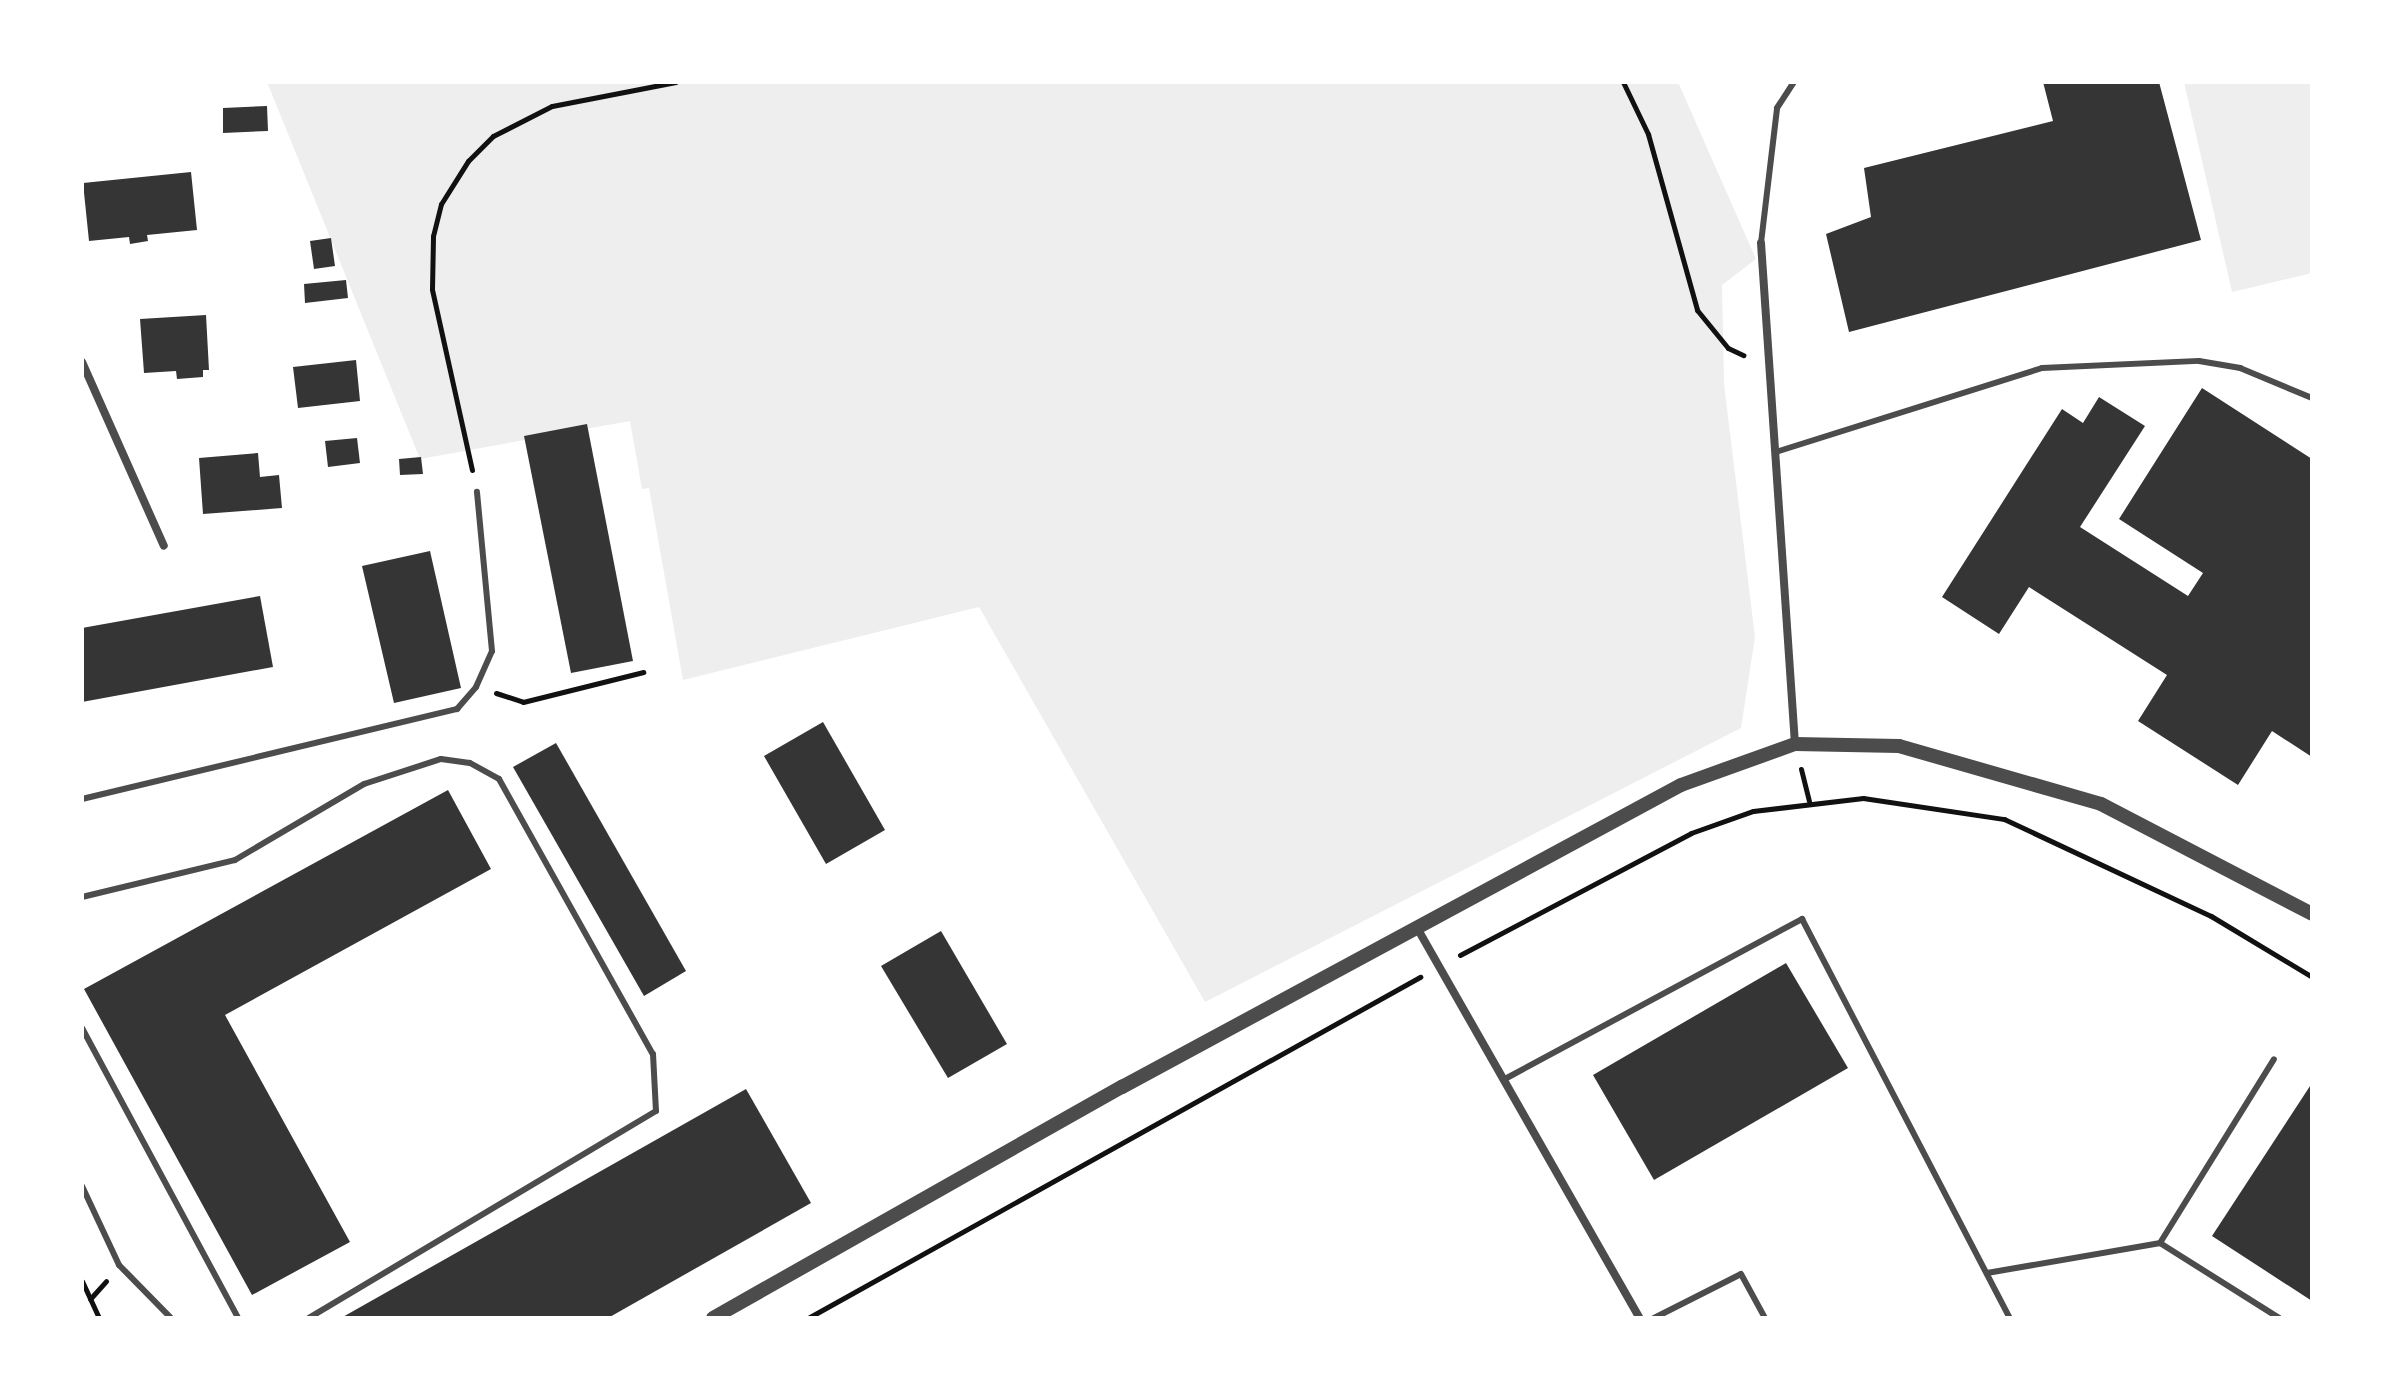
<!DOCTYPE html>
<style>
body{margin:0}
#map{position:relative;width:2394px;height:1400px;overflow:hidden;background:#fff;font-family:Roboto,sans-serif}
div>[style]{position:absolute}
.green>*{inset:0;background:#eee}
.building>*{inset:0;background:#353535}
.path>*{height:5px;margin:-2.5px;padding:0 2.5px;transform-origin:2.5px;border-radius:2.5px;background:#111}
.service>*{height:6px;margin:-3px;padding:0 3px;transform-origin:3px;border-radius:3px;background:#4c4c4c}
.minor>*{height:8px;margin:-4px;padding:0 4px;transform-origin:4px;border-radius:4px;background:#4c4c4c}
.tertiary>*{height:14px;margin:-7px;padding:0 7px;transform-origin:7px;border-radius:7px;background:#4c4c4c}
span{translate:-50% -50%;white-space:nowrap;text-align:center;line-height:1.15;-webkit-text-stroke:7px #fff;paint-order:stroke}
.frame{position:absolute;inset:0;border:84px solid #fff;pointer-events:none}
</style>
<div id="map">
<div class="green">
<div style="clip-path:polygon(267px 82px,1678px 82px,1756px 259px,1722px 285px,1724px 384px,1755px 637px,1741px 728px,1205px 1002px,979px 607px,683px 680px,649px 488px,642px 489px,630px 421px,420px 459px)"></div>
<div style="clip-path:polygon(2184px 82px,2312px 82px,2312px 273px,2232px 292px)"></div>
</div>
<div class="building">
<div style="clip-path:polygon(2043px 82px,2159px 82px,2201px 240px,1849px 332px,1826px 234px,1871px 217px,1864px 168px,2053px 121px)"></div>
<div style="clip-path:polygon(267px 106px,268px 131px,223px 133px,223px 108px)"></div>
<div style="clip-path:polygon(191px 172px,197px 230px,147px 235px,148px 241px,130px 244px,129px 237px,89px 241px,83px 183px)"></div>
<div style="clip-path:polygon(331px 238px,335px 266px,314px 269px,310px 241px)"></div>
<div style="clip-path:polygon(346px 280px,348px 298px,305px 303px,304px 284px)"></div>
<div style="clip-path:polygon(206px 315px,209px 370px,203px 370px,203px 377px,177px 379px,176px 371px,144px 373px,140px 319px)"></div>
<div style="clip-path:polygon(356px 360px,360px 401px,298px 408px,293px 367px)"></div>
<div style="clip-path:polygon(2202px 388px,2312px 459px,2312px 757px,2272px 731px,2238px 785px,2138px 721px,2167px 675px,2029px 587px,1999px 634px,1942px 597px,2062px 409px,2083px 423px,2099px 397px,2145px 426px,2080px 527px,2188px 596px,2203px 573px,2119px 519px)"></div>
<div style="clip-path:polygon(587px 424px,633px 661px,571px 673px,524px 436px)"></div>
<div style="clip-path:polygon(357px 438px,360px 463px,328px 467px,325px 441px)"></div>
<div style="clip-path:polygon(258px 453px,260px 477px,279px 475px,282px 508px,203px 514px,199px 458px)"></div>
<div style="clip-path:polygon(421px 457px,423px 474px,400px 475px,399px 459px)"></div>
<div style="clip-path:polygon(430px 551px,461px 688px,394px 703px,362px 566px)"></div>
<div style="clip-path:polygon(260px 596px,273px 667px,82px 702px,82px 628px)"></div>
<div style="clip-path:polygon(823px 722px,885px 830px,826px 864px,764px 756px)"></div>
<div style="clip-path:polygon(556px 743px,686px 971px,644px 996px,513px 767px)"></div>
<div style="clip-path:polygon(448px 790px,491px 869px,225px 1015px,350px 1242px,252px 1295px,84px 989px)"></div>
<div style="clip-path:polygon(941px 931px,1007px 1044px,948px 1078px,881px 966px)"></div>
<div style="clip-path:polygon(1786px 963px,1848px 1068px,1654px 1180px,1593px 1075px)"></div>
<div style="clip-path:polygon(2312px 1083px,2312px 1301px,2212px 1236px)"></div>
<div style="clip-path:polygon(746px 1089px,811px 1203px,608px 1318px,341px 1318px)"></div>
</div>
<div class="path">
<div style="left:1623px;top:82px;width:58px;rotate:64.3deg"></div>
<div style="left:1648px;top:134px;width:183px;rotate:74.4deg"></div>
<div style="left:1697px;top:310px;width:49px;rotate:50.8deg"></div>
<div style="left:1728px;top:348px;width:17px;rotate:25deg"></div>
<div style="left:472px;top:470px;width:185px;rotate:-102.5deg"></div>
<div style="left:432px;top:289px;width:53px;rotate:-88.9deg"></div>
<div style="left:433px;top:236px;width:33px;rotate:-76deg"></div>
<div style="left:441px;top:204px;width:51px;rotate:-57.9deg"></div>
<div style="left:468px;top:161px;width:35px;rotate:-45deg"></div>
<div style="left:493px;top:136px;width:66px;rotate:-27deg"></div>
<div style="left:552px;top:106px;width:126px;rotate:-11deg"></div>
<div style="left:496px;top:693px;width:28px;rotate:18deg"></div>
<div style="left:523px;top:702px;width:124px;rotate:-14deg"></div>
<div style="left:1801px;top:769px;width:33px;rotate:76deg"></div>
<div style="left:1460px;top:955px;width:261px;rotate:-27.8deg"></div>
<div style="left:1691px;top:833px;width:66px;rotate:-19.5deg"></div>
<div style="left:1753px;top:811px;width:111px;rotate:-6.7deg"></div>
<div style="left:1863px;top:798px;width:143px;rotate:8.5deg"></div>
<div style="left:2004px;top:819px;width:229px;rotate:25.1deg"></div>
<div style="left:2211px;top:916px;width:118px;rotate:31.1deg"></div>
<div style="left:82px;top:1281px;width:41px;rotate:65.3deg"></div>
<div style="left:90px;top:1299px;width:24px;rotate:-48deg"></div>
<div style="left:808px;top:1318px;width:701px;rotate:-29.13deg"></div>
</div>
<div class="service">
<div style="left:1761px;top:243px;width:136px;rotate:-83.2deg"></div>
<div style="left:1777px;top:108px;width:31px;rotate:-57deg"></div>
<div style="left:1779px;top:451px;width:276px;rotate:-17.5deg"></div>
<div style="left:2042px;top:368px;width:157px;rotate:-2.6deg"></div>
<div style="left:2199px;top:361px;width:42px;rotate:9.7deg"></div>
<div style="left:2240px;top:368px;width:78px;rotate:22.6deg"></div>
<div style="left:82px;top:799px;width:386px;rotate:-13.5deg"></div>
<div style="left:457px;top:709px;width:29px;rotate:-49deg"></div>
<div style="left:476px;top:687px;width:39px;rotate:-66deg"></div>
<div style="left:492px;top:651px;width:160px;rotate:-95.4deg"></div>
<div style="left:82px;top:897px;width:157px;rotate:-13.6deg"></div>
<div style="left:235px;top:860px;width:150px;rotate:-30.5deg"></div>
<div style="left:364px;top:784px;width:81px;rotate:-18deg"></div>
<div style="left:441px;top:759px;width:29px;rotate:8deg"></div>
<div style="left:470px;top:763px;width:33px;rotate:29deg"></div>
<div style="left:499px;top:779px;width:315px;rotate:60.8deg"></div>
<div style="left:653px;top:1054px;width:57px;rotate:87deg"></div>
<div style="left:656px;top:1111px;width:404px;rotate:149.2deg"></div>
<div style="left:82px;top:1028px;width:329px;rotate:61.7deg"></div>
<div style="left:1503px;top:1080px;width:340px;rotate:-28.3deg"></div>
<div style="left:1802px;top:919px;width:450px;rotate:62.5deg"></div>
<div style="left:82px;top:1186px;width:87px;rotate:64.9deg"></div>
<div style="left:119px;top:1265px;width:74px;rotate:45.5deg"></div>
<div style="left:2160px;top:1243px;width:141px;rotate:32.2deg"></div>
<div style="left:1987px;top:1273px;width:176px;rotate:-9.8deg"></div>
<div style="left:2160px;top:1243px;width:216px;rotate:-58.2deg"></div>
<div style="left:1654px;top:1318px;width:97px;rotate:-26.8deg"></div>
<div style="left:1741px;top:1274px;width:50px;rotate:61.4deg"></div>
</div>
<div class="minor">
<div style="left:1761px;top:243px;width:502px;rotate:86.12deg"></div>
<div style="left:82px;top:362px;width:201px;rotate:66deg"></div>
<div style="left:1416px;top:926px;width:451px;rotate:60.3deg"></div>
</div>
<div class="tertiary">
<div style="left:713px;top:1318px;width:470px;rotate:-29.5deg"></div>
<div style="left:1122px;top:1087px;width:635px;rotate:-28.38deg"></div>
<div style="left:1681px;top:785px;width:121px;rotate:-19.8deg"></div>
<div style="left:1795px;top:744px;width:104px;rotate:1.1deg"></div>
<div style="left:1899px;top:746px;width:210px;rotate:16deg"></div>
<div style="left:2101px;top:804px;width:238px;rotate:27.5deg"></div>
</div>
<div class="frame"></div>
</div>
